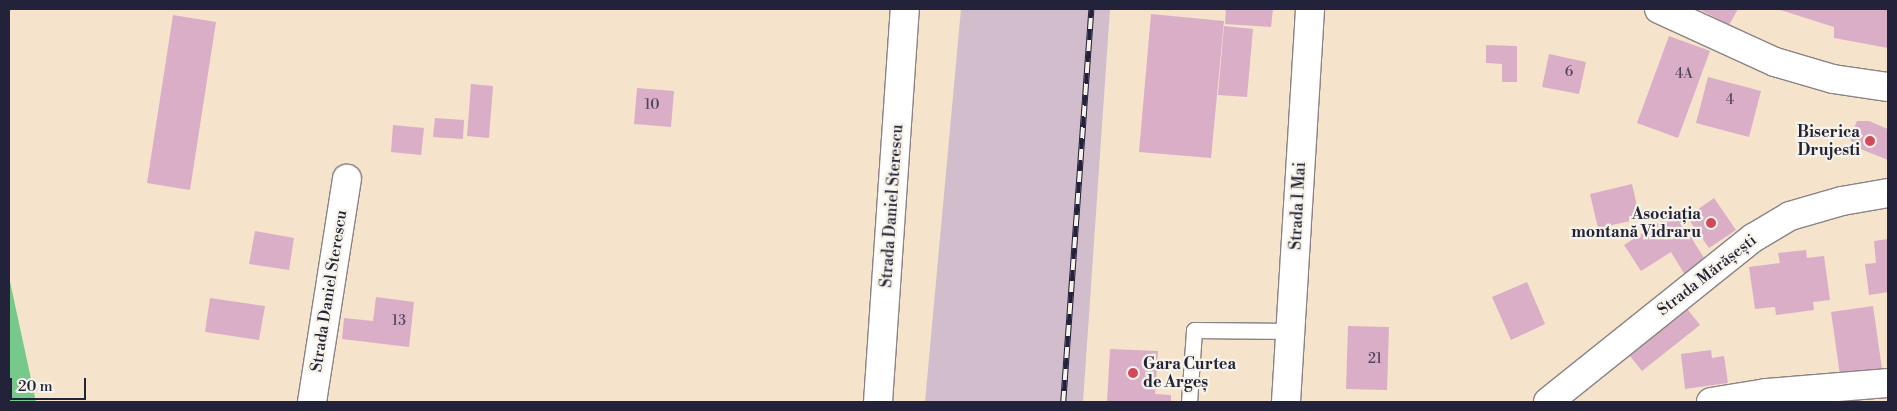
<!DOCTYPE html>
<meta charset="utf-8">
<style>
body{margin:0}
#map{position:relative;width:1897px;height:411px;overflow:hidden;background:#f5e3cc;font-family:"Libre Bodoni",serif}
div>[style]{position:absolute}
.industrial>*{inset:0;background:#d1bdcb}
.green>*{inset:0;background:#77c98b}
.building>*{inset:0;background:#dbaec7}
.roads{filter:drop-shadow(1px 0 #8c8284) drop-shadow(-1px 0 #8c8284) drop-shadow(0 1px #8c8284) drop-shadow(0 -1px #8c8284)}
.service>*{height:15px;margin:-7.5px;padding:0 7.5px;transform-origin:7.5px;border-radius:7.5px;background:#fff}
.minor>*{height:28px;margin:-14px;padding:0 14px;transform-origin:14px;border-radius:14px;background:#fff}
.secondary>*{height:28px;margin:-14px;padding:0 14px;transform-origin:14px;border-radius:14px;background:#fff}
.rail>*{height:5.5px;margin-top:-2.75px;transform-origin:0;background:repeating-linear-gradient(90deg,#f7f3e8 0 11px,#22223b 0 22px);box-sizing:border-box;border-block:1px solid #22223b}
.dots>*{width:14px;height:14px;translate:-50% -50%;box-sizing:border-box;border:2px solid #f7f3e8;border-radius:50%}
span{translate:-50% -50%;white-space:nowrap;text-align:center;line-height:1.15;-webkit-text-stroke:4.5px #f7f3e8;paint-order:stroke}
.number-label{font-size:14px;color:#50455e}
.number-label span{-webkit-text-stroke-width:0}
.poi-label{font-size:16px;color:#22223b;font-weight:700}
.right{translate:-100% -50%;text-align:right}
.left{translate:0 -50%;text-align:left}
.street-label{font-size:16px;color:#22223b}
.frame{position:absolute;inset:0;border:10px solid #22223b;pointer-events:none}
.scale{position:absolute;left:10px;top:378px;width:76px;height:22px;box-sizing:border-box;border:2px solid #22223b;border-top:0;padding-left:6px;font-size:15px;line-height:18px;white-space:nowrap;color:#22223b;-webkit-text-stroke:4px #f7f3e8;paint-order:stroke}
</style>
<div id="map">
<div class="industrial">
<div style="clip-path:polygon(961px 9px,1110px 9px,1083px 402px,925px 402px)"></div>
</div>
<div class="green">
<div style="clip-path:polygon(9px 277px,36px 402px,9px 402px)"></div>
</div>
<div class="building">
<div style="clip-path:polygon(1226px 9px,1273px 9px,1271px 27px,1225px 24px)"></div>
<div style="clip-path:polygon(1699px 9px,1738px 9px,1729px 25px)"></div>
<div style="clip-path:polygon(1777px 9px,1888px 9px,1888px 48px,1834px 38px,1834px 27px)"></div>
<div style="clip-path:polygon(1151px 14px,1224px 21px,1211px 158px,1139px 152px)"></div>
<div style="clip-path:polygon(173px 15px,216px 22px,190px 190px,147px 183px)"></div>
<div style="clip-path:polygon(1224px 26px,1253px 29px,1247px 97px,1218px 95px)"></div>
<div style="clip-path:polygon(1669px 36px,1710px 51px,1678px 138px,1637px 123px)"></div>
<div style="clip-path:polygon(1486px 45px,1517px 46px,1517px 82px,1502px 82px,1502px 64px,1486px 63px)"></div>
<div style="clip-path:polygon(1549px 54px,1586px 62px,1579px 94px,1542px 87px)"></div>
<div style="clip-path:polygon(1708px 77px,1761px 91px,1749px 137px,1696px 123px)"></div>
<div style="clip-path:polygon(471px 84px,493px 86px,489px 138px,467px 136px)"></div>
<div style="clip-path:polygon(637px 88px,674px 91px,671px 127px,634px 124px)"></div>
<div style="clip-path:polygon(435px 118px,464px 120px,463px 139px,433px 137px)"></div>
<div style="clip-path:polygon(1857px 121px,1869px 121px,1888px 129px,1888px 160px,1853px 146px,1850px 137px)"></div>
<div style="clip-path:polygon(393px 125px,424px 128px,421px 155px,391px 152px)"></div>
<div style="clip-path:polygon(1632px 184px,1640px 219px,1598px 228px,1590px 194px)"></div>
<div style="clip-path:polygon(1714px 198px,1736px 230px,1709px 248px,1687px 217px)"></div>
<div style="clip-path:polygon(1675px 212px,1706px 261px,1685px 275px,1671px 252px,1641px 271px,1624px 245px)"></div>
<div style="clip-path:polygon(255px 231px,294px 238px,289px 270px,249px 264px)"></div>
<div style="clip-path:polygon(1888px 239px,1888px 292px,1869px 295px,1865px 264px,1876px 263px,1874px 241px)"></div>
<div style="clip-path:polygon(1806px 250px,1807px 258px,1824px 256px,1830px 300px,1813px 302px,1814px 310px,1776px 315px,1775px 307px,1755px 309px,1749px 267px,1780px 263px,1778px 253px)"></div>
<div style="clip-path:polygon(1527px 282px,1545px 324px,1511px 340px,1492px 297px)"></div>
<div style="clip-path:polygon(376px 297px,414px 302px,409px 347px,342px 339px,344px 318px,373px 321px)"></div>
<div style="clip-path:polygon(210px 298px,265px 306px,259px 340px,205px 332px)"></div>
<div style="clip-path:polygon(1684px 305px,1700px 325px,1642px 371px,1626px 351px)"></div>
<div style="clip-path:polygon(1873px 306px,1882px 369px,1840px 375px,1831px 312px)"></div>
<div style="clip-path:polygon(1348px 326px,1389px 327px,1387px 390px,1346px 389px)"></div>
<div style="clip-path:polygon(1110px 349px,1158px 351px,1155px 394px,1171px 395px,1171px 402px,1107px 402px)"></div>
<div style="clip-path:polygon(1711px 350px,1712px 358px,1724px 356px,1728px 383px,1685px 389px,1681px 354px)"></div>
</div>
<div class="roads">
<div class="service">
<div style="left:1189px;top:402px;width:72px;rotate:-86deg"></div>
<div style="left:1194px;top:330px;width:97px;rotate:0.6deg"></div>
</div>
<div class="minor">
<div style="left:1659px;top:9px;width:128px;rotate:24.6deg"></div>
<div style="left:1775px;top:62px;width:60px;rotate:16.3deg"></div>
<div style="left:1833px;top:79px;width:56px;rotate:8.3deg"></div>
<div style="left:312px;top:402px;width:226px;rotate:-81.1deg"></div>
<div style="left:878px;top:402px;width:394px;rotate:-86.1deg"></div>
<div style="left:1548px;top:402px;width:263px;rotate:-38.7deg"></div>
<div style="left:1753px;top:238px;width:43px;rotate:-30.7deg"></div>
<div style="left:1790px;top:216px;width:54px;rotate:-16.1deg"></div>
<div style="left:1842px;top:201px;width:47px;rotate:-9.9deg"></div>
<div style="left:1711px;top:402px;width:56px;rotate:-9.3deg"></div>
<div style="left:1766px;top:393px;width:122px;rotate:-4.7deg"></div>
</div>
<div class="secondary">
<div style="left:1286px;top:402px;width:394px;rotate:-86.5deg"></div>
</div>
</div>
<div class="rail">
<div style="left:1063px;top:402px;width:394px;rotate:-85.9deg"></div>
</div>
<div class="dots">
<div style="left:1870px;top:141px;background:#d1495b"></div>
<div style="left:1711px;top:223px;background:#d1495b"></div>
<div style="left:1133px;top:373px;background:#d1495b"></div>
</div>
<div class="number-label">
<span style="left:1569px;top:72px">6</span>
<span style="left:1684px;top:74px">4A</span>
<span style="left:1730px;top:100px">4</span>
<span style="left:652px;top:105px">10</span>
<span style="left:399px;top:321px">13</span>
<span style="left:1375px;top:359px">21</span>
</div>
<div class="poi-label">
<span class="right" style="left:1860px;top:141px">Biserica<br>Drujesti</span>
<span class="right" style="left:1701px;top:223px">Asociația<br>montană Vidraru</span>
<span class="left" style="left:1143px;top:373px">Gara Curtea<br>de Argeș</span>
</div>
<div class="street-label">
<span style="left:892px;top:206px;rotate:-86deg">Strada Daniel Sterescu</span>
<span style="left:1298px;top:206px;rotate:-87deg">Strada 1 Mai</span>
<span style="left:1707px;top:275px;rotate:-38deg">Strada Mărășești</span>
<span style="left:329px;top:291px;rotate:-81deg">Strada Daniel Sterescu</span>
</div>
<div class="frame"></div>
<div class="scale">20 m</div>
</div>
